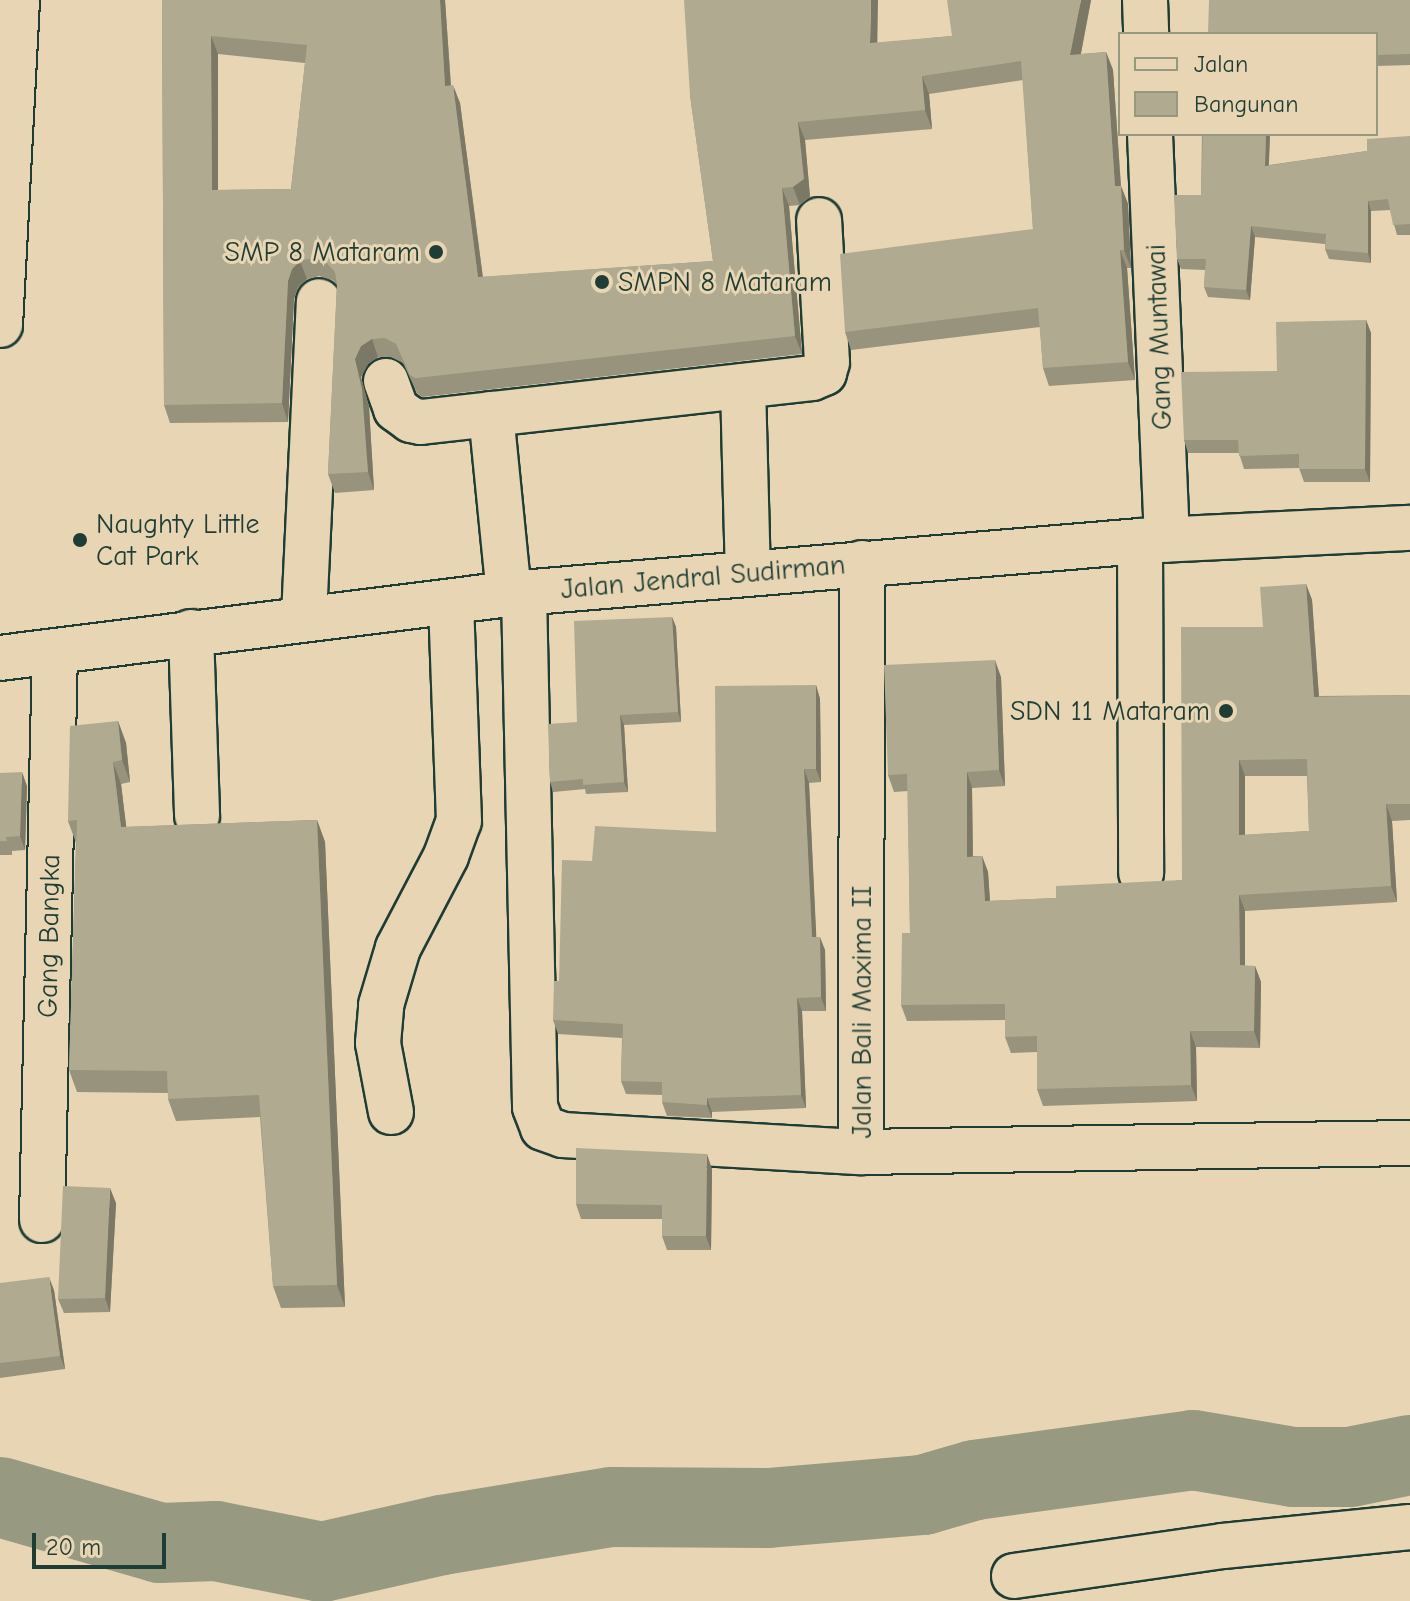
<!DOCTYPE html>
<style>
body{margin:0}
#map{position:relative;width:1410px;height:1601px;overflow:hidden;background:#e7d5b3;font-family:"Comic Neue",sans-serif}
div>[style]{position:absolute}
.river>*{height:80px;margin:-40px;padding:0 40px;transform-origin:40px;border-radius:40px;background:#989981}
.roads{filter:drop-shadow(2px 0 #1f3d34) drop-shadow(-2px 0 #1f3d34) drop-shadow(0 2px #1f3d34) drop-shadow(0 -2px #1f3d34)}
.minor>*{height:44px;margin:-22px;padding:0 22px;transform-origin:22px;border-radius:22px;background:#e7d5b3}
.highway>*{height:44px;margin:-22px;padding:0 22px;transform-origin:22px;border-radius:22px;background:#e7d5b3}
.wall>*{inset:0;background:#97937c}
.shaded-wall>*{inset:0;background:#7b7865}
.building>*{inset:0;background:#b0ab90}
.dots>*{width:22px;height:22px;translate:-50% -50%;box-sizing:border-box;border:4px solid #e7d5b3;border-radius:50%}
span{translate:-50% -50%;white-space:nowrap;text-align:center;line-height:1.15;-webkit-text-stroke:6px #e7d5b3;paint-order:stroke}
.poi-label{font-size:28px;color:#1f3d34}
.right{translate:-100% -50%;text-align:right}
.left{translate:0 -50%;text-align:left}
.street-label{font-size:28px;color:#1f3d34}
.legend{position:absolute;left:1118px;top:32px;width:260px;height:104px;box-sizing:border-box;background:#e7d5b3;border:2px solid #979880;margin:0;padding:10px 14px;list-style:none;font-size:24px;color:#1f3d34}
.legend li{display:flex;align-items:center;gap:16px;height:40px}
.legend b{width:40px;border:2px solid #979880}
.scale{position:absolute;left:32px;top:1533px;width:134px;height:36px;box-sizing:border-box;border:4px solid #1f3d34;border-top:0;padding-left:10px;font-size:24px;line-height:28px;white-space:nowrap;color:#1f3d34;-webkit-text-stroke:6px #e7d5b3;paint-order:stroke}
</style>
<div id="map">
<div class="river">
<div style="left:0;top:1497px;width:166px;rotate:16deg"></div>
<div style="left:160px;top:1543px;width:56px;rotate:-2deg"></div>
<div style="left:216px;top:1541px;width:108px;rotate:11.2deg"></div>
<div style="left:322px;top:1562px;width:123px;rotate:-12.7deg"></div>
<div style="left:442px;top:1535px;width:172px;rotate:-9.4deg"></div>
<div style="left:612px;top:1507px;width:156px;rotate:0.4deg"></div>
<div style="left:768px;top:1508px;width:156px;rotate:-4.8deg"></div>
<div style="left:923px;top:1495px;width:54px;rotate:-16.1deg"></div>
<div style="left:975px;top:1480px;width:220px;rotate:-7.8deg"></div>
<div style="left:1193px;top:1450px;width:101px;rotate:9.6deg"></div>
<div style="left:1293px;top:1467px;width:57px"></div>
<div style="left:1350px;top:1467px;width:61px;rotate:-11.3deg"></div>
</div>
<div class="roads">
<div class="minor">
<div style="left:1145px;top:0;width:34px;rotate:88deg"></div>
<div style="left:1150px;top:134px;width:406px;rotate:87.6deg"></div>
<div style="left:0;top:325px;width:325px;rotate:-87deg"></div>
<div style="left:386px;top:381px;width:30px;rotate:70deg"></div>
<div style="left:396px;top:409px;width:19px;rotate:36deg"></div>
<div style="left:411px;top:420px;width:10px;rotate:11deg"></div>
<div style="left:421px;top:422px;width:393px;rotate:-6.4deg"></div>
<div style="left:812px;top:378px;width:13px;rotate:-23deg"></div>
<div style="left:824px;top:373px;width:11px;rotate:-75deg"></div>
<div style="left:827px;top:362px;width:142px;rotate:-93.2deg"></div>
<div style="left:743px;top:386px;width:186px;rotate:88.5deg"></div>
<div style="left:491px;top:414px;width:181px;rotate:84.3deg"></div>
<div style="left:1140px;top:541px;width:332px;rotate:89.8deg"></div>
<div style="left:862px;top:563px;width:589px;rotate:90.1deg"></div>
<div style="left:861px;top:1152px;width:549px;rotate:-0.94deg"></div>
<div style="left:524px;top:593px;width:514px;rotate:88.77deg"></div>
<div style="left:535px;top:1107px;width:22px;rotate:69deg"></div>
<div style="left:543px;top:1128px;width:21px;rotate:19deg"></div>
<div style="left:563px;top:1135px;width:298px;rotate:3.3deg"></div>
<div style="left:304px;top:617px;width:316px;rotate:-87.3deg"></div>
<div style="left:191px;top:632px;width:184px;rotate:88.1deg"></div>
<div style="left:391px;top:1112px;width:70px;rotate:-100.7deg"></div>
<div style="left:378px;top:1043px;width:38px;rotate:-85deg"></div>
<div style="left:381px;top:1005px;width:59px;rotate:-73.4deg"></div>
<div style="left:398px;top:948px;width:104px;rotate:-62.4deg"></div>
<div style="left:446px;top:856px;width:37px;rotate:-70deg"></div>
<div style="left:459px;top:821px;width:219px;rotate:-92.1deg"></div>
<div style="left:42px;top:1220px;width:568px;rotate:-88.69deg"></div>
<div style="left:1014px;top:1576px;width:211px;rotate:-8.2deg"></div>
<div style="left:1223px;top:1546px;width:188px;rotate:-5.8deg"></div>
</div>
<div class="highway">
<div style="left:0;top:658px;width:513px;rotate:-7.17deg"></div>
<div style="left:509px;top:594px;width:633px;rotate:-4.8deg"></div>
<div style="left:1140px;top:541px;width:270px;rotate:-2.8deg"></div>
</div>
</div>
<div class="wall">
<div style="clip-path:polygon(evenodd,162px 0,445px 0,451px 85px,460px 103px,483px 277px,713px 261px,690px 95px,877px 43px,952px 36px,1091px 0,1081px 54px,1106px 52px,1113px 70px,1121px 186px,1128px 204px,1131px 268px,1127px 268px,1135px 380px,1049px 386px,1043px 368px,1040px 327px,851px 350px,845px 332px,1033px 229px,1023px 80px,929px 94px,932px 129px,805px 140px,810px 197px,800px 205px,789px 206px,802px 354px,422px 397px,417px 393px,403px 363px,391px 357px,378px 357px,368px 364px,361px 377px,369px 407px,374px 490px,335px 493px,328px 474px,337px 285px,333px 280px,319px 276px,307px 279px,298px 287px,294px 299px,288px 422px,170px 423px,164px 405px,162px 0,218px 54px,305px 63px,291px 189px,218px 190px,218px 54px)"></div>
<div style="clip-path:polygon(1410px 0,1410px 65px,1376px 66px,1376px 34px)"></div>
<div style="clip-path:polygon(1202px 134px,1270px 134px,1269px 165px,1367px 151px,1410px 136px,1410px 235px,1397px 235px,1390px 210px,1371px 211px,1371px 263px,1329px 259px,1325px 249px,1325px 244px,1255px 237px,1250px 300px,1208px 297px,1204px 287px,1205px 270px,1181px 269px,1177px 259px,1201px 195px)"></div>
<div style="clip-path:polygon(1366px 320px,1371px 333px,1370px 482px,1304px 482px,1299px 468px,1244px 469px,1239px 453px,1188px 453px,1184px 440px)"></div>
<div style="clip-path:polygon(evenodd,1306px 584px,1312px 600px,1319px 696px,1410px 695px,1410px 820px,1392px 821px,1397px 902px,1245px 911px,1245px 966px,1255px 966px,1261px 982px,1260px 1048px,1196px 1047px,1197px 1101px,1043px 1106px,1037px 1089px,1037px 1052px,1011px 1053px,1005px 1037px,1005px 1020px,907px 1021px,901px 1005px,910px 933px,908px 791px,894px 792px,888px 775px,1001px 677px,1005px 786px,972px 788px,973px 856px,982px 856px,988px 872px,990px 901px,1056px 898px,1182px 880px,1263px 627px,1306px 584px,1245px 776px,1307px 776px,1309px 831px,1245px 835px,1245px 776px)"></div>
<div style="clip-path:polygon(672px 617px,676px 627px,681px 722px,624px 725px,628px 792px,586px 794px,585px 789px,553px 792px,550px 782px,577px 722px)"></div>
<div style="clip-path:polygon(816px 685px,820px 699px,821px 782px,809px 783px,816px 937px,825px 950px,826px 1011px,802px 1011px,806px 1108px,712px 1112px,712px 1118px,667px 1116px,662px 1102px,662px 1095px,626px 1094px,621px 1081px,622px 1038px,558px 1034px,553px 1020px,559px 981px,592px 861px,716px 832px)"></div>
<div style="clip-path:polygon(118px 721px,126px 743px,130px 782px,121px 784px,126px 827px,317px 820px,325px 842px,345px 1307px,281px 1308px,273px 1286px,260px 1117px,176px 1121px,168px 1099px,168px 1093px,77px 1092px,69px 1070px,76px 843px,68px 821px)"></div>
<div style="clip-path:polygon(0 773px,27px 786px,25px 850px,12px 851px,12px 855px,0 855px)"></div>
<div style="clip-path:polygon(712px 1169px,711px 1250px,667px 1250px,662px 1236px,662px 1219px,581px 1219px,576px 1204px)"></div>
<div style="clip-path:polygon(116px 1203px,110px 1312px,64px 1313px,58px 1299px)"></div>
<div style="clip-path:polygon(0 1283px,54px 1290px,65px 1369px,0 1378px)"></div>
</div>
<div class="shaded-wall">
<div style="clip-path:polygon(440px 0,445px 0,452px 104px,445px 86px)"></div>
<div style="clip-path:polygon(871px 0,878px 0,877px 62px,870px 43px)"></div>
<div style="clip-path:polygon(1081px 0,1091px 0,1077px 73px,1070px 55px)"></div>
<div style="clip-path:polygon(211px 36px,218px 54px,218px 208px,212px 190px)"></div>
<div style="clip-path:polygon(1106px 52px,1113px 70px,1122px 204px,1115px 186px)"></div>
<div style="clip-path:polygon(922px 76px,929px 94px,932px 129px,925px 110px)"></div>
<div style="clip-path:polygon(453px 85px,460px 103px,485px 295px,478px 277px)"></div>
<div style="clip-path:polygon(798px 122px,805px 140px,810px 197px,800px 205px,793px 187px)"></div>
<div style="clip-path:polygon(1266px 134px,1270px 134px,1268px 176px,1265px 166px)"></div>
<div style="clip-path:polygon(1121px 186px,1128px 204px,1131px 268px,1124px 250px)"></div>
<div style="clip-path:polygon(782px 188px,789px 206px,802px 354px,795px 336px)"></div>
<div style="clip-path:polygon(1368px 201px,1371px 211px,1371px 263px,1368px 253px)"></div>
<div style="clip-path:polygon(1251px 226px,1255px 237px,1250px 300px,1246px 290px)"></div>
<div style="clip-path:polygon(1120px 250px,1127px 268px,1135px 380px,1128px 362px)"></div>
<div style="clip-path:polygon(300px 261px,307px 279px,298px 287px,294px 299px,288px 422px,282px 403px,288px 281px,292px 269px)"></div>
<div style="clip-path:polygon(1366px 320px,1371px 333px,1370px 482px,1365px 469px)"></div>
<div style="clip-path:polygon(372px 339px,378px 357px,368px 364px,361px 377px,369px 407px,374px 490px,368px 472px,355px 359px,361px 346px)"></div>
<div style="clip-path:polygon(1306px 584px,1312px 600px,1320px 713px,1314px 697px)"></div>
<div style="clip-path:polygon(672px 617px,676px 627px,681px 722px,678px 712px)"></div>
<div style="clip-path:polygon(995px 660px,1001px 677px,1005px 786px,999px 770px)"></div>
<div style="clip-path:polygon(816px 685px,820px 699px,821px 782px,816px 769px)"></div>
<div style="clip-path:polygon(620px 715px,624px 725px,628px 792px,624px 782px)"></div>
<div style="clip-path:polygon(118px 721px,126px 743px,130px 782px,122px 760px)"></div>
<div style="clip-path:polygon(1239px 760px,1245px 776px,1245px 851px,1239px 835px)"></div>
<div style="clip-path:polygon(113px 762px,121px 784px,129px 849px,121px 827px)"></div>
<div style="clip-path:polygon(804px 769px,809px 783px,817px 951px,812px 937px)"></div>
<div style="clip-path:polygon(22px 772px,27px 786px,25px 850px,20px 836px)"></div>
<div style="clip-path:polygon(967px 772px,972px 788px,973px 873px,967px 857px)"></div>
<div style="clip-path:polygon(1386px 804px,1392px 821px,1397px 902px,1391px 886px)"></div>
<div style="clip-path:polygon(317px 820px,325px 842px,345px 1307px,337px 1285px)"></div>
<div style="clip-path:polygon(982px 856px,988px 872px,991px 917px,985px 901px)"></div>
<div style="clip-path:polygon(1239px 895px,1245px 911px,1245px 982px,1240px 965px)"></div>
<div style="clip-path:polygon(820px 937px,825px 950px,826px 1011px,821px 997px)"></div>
<div style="clip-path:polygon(1255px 966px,1261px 982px,1260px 1048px,1254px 1031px)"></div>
<div style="clip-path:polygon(797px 998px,802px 1011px,806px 1108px,801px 1095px)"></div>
<div style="clip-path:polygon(1190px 1031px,1196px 1047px,1197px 1101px,1191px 1085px)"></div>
<div style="clip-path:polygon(707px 1098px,712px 1112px,712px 1118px,707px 1105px)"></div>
<div style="clip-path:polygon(707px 1154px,712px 1169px,711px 1250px,706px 1236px)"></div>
<div style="clip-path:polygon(110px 1188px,116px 1203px,110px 1312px,105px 1298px)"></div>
<div style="clip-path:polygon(49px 1277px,54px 1290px,65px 1369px,60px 1356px)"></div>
</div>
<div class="building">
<div style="clip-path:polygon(evenodd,162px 0,440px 0,445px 86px,453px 85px,478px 277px,713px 261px,690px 95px,684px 0,871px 0,870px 43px,952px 36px,947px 0,1081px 0,1070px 55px,1106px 52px,1115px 186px,1121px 186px,1124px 250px,1120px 250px,1128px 362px,1043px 368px,1038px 308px,845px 332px,840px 254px,1033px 229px,1021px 61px,922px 76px,925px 110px,798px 122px,804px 179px,793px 187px,782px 188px,795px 336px,415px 378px,410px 375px,396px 344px,385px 338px,372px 339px,361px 346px,355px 359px,362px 389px,368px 472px,328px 474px,337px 284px,335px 272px,326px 262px,313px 258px,300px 261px,292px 269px,288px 281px,282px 403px,164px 405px,162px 0,211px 36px,307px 45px,291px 189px,212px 190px,211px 36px)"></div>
<div style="clip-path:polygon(1209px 0,1410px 0,1410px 54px,1376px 55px,1376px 34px,1208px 34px)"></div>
<div style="clip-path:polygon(1203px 134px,1266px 134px,1265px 166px,1367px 151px,1367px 139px,1410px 136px,1410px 224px,1393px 225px,1388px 199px,1368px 201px,1368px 253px,1325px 249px,1326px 234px,1251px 226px,1246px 290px,1204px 287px,1206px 259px,1177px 259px,1174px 195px,1201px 195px)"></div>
<div style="clip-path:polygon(1366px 320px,1365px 469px,1299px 469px,1299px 454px,1239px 456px,1238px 440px,1184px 440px,1181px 372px,1277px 371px,1276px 322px)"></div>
<div style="clip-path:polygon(evenodd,1306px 584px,1314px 697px,1410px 695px,1410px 804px,1386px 804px,1391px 886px,1239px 895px,1240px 965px,1255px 966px,1254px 1031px,1190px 1031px,1191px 1085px,1037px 1089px,1037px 1036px,1005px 1037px,1005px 1004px,901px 1005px,902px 933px,910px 933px,907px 774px,888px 775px,884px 665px,995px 660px,999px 770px,967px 772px,967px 857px,982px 856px,985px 901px,1056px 898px,1056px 886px,1182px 880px,1181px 627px,1263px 627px,1260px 587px,1306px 584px,1307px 759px,1309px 831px,1239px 835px,1239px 760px,1307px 759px)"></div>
<div style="clip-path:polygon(672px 617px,678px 712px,620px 715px,624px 782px,583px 785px,583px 779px,550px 782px,548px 724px,577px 722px,574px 621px)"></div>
<div style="clip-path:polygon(816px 685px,816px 769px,804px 769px,812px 937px,820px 937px,821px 997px,797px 998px,801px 1095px,707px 1098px,707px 1105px,662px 1102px,662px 1082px,621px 1081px,623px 1024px,553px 1020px,554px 981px,559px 981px,562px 860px,592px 861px,595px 826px,716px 832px,715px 686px)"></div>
<div style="clip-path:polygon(118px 721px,122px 760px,113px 762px,121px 827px,317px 820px,337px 1285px,273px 1286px,259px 1095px,168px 1099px,167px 1071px,69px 1070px,77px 820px,68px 821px,70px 726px)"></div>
<div style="clip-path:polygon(22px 772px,20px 836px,6px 837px,7px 841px,0 841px,0 773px)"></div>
<div style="clip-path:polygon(576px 1148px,707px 1154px,706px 1236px,662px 1236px,662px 1205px,576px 1204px)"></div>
<div style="clip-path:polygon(63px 1186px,110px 1188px,105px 1298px,58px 1299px)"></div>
<div style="clip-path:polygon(49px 1277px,60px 1356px,0 1363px,0 1283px)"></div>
</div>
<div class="dots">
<div style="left:436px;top:252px;background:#1f3d34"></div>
<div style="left:602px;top:282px;background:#1f3d34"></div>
<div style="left:80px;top:540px;background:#1f3d34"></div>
<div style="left:1226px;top:711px;background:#1f3d34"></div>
</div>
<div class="poi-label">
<span class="right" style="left:420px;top:252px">SMP 8 Mataram</span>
<span class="left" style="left:618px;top:282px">SMPN 8 Mataram</span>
<span class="left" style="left:96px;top:540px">Naughty Little<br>Cat Park</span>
<span class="right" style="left:1210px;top:711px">SDN 11 Mataram</span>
</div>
<div class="street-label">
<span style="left:1159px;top:337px;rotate:-92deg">Gang Muntawai</span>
<span style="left:703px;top:577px;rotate:-5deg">Jalan Jendral Sudirman</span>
<span style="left:49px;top:936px;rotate:-89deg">Gang Bangka</span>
<span style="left:862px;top:1012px;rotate:-90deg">Jalan Bali Maxima II</span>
</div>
<ul class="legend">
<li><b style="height:10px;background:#e7d5b3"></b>Jalan</li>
<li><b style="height:22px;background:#b0ab90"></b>Bangunan</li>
</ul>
<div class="scale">20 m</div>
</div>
